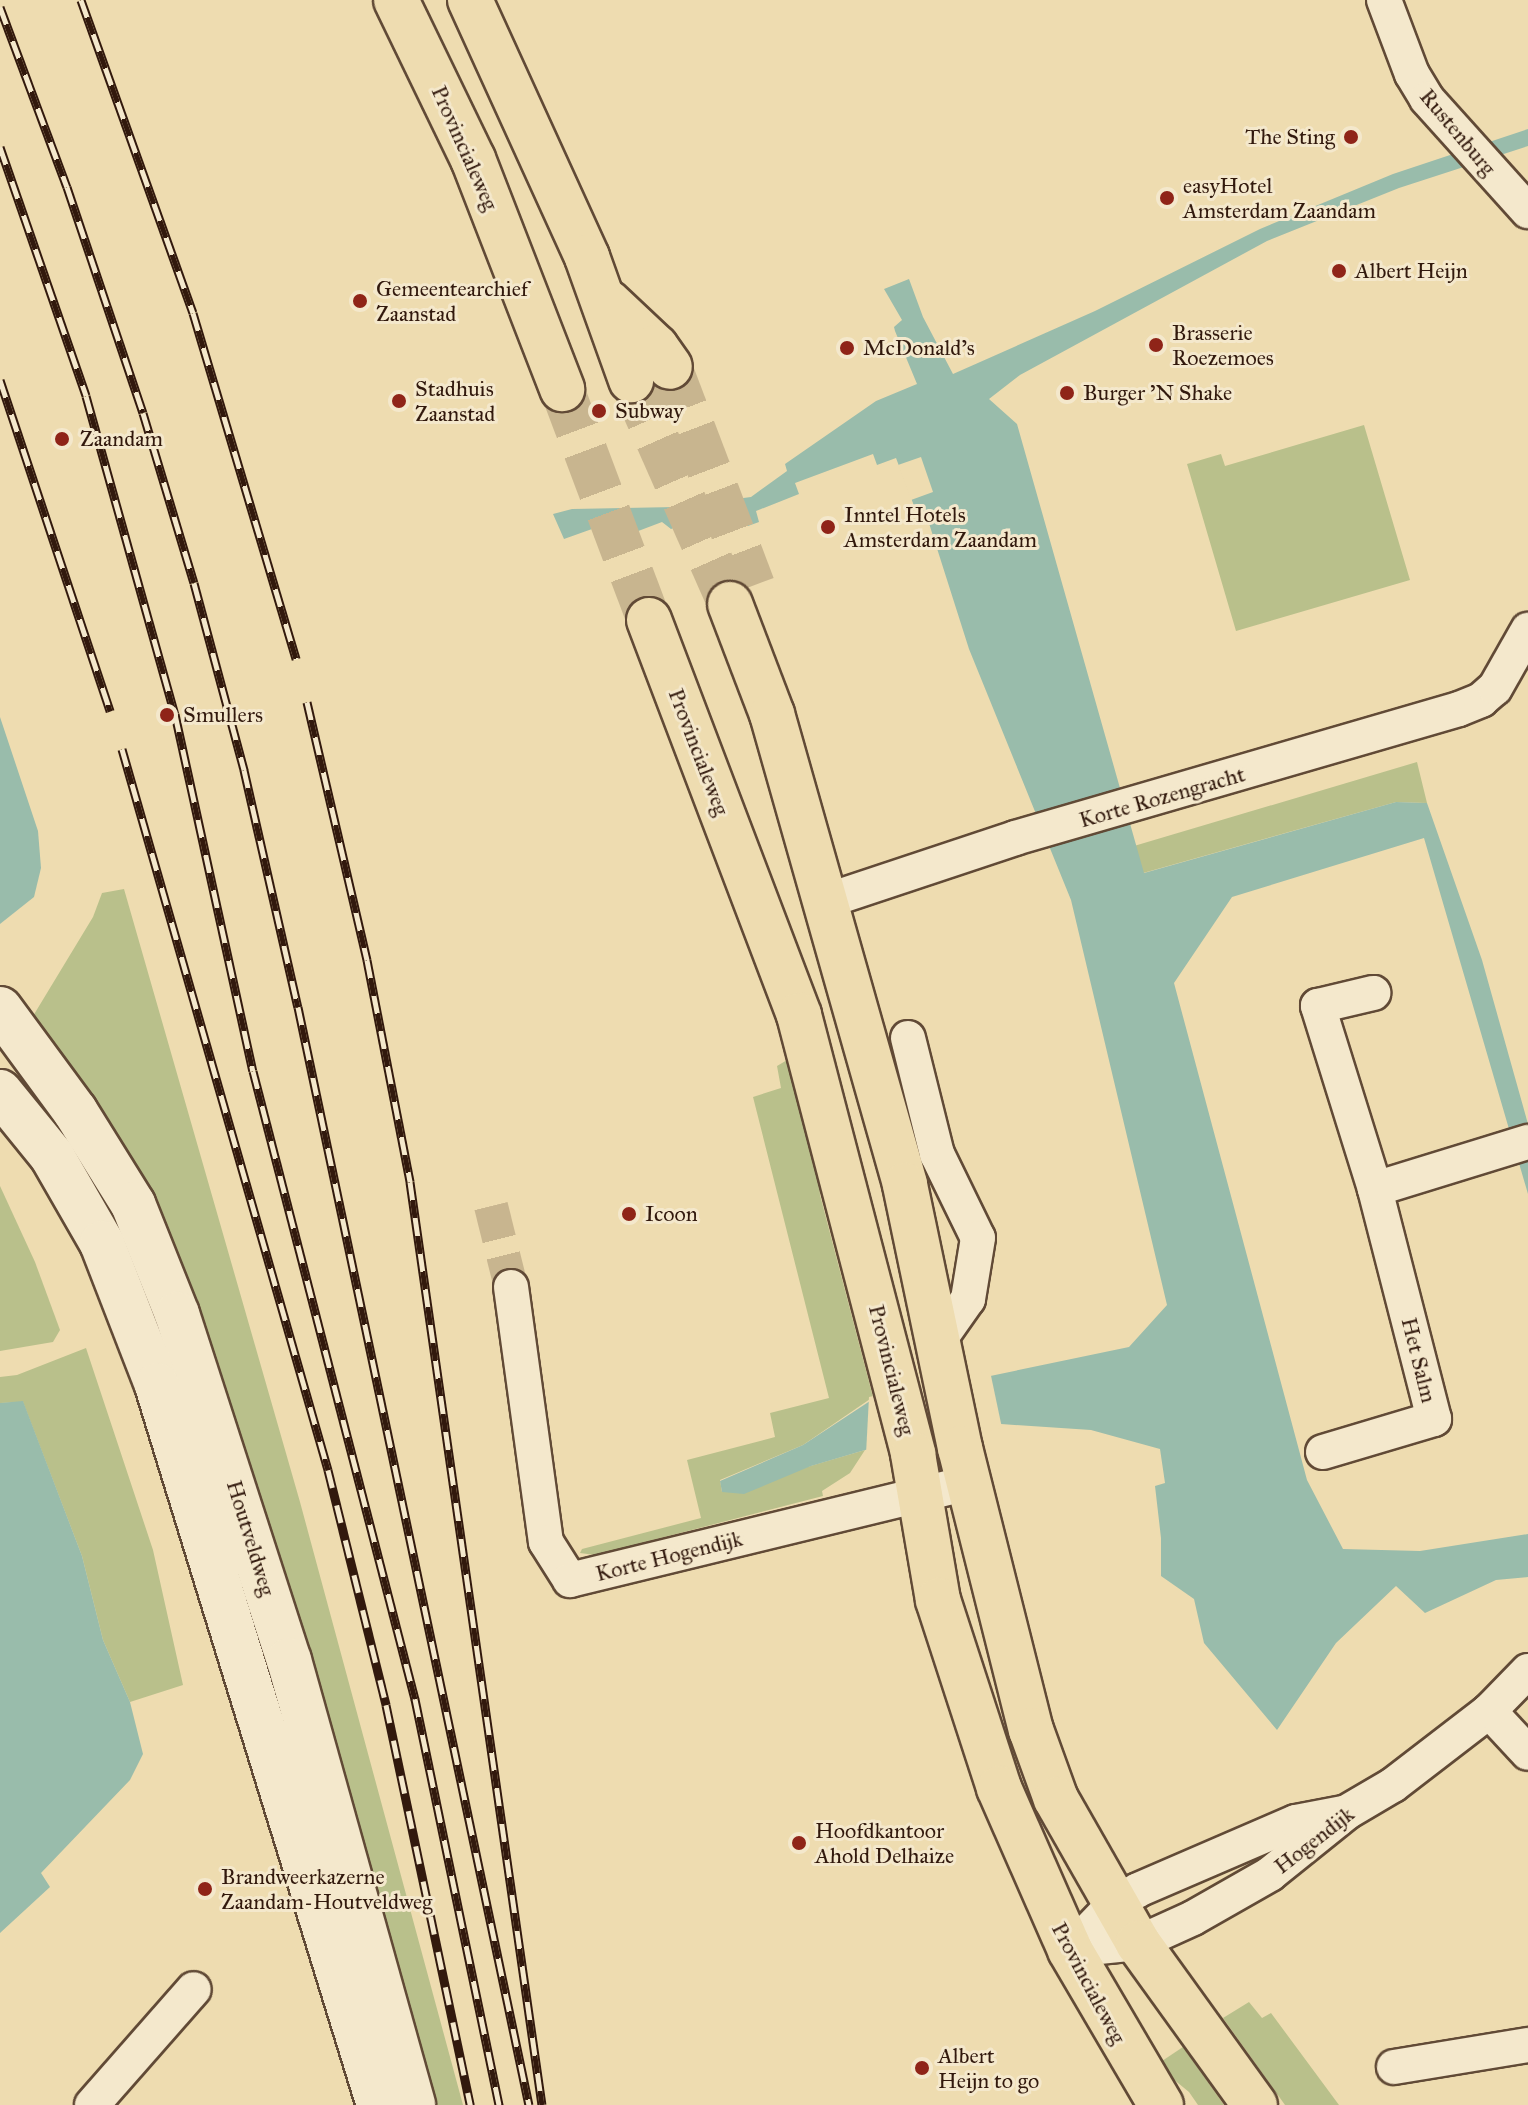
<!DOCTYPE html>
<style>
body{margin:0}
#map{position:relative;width:1528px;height:2105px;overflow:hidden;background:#eedcb0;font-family:"IM FELL Great Primer",serif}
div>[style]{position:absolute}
.green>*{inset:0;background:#b9c08b}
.water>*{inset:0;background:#99bcab}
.pier>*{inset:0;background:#eedcb0}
.street-tunnel>*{height:34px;margin-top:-17px;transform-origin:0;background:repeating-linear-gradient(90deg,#c8b58f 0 34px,transparent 0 51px)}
.primary-tunnel>*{height:44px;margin-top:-22px;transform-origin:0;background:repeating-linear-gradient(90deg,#c8b58f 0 44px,transparent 0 66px)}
.roads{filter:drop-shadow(2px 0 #614a36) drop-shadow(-2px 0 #614a36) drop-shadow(0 2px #614a36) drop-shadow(0 -2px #614a36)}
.street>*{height:34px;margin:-17px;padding:0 17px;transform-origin:17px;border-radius:17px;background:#f4e8cc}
.secondary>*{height:44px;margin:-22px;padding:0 22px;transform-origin:22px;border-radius:22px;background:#f4e8cc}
.primary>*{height:44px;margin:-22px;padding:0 22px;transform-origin:22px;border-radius:22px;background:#eedcb0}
.rail>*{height:9px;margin-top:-4.5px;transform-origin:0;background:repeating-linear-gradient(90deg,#f4e8cc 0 18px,#32190d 0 36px);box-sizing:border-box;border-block:2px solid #32190d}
.dots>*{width:22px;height:22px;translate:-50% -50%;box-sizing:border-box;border:4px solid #f4e8cc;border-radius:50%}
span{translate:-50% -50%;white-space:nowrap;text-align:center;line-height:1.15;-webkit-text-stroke:6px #f4e8cc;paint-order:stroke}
.street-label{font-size:22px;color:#32190d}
.poi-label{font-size:22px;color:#32190d}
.right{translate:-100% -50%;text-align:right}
.left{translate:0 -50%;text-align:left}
</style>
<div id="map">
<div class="green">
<div style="clip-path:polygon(1364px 425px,1410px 580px,1236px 631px,1187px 464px,1221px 454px,1225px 466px)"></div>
<div style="clip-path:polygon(1417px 762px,1427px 803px,1396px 802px,1143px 873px,1134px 846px)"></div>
<div style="clip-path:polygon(124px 889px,300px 1502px,463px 2105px,435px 2105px,274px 1551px,30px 1021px,93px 917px,102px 893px)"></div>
<div style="clip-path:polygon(794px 1056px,814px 1120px,820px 1195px,873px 1397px,803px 1445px,720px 1480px,722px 1492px,865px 1450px,850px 1473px,822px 1491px,823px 1496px,595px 1555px,580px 1553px,582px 1549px,701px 1518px,687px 1460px,775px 1437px,770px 1413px,829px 1398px,753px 1097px,781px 1088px,777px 1066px)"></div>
<div style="clip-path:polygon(0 1186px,35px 1262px,60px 1330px,53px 1342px,0 1351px)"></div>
<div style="clip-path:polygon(86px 1348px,153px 1550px,183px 1685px,130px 1702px,103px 1640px,82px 1556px,23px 1402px,0 1403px,0 1377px,17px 1375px)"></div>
<div style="clip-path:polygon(1249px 2002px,1262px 2018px,1271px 2013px,1339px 2105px,1285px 2105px,1223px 2018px)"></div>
<div style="clip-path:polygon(1183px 2047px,1224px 2105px,1198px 2105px,1189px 2092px,1156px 2065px)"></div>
</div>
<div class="water">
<div style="clip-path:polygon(1528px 129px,1528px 146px,1399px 188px,1267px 241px,1020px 375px,989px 399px,1017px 424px,1144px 873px,1396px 802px,1427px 803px,1482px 960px,1528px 1124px,1528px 1194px,1424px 838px,1232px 897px,1174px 983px,1307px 1480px,1343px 1549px,1420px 1551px,1528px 1534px,1528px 1577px,1496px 1580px,1425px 1613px,1396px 1586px,1336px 1643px,1277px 1730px,1204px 1643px,1194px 1599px,1161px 1576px,1161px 1538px,1155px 1486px,1165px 1483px,1160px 1449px,1091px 1430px,1001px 1424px,865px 1450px,811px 1466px,744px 1494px,722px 1492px,720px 1481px,803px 1445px,870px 1401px,1129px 1347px,1167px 1305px,1071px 900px,969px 649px,927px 517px,919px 519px,896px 458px,877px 465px,873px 454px,795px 483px,799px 494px,756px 511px,759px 522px,748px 526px,743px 512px,709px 525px,705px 516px,671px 529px,662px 522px,633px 533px,630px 525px,595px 538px,592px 529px,564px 539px,553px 514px,572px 509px,676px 507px,751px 497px,787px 471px,785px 464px,876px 401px,917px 384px,895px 331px,894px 327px,902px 320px,884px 289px,909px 279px,923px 317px,953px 374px,1095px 311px,1260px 229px,1393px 174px)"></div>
<div style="clip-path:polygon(0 717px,38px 831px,41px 868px,34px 897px,0 924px)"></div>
<div style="clip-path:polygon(23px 1401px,82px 1556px,103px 1640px,130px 1702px,143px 1754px,130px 1780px,41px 1873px,50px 1887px,0 1933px,0 1403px)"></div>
</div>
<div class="pier">
<div style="clip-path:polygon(921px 457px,933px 492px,911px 500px,898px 465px)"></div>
<div style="clip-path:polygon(990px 1371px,1002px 1428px,866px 1454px,869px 1397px)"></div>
</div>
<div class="street-tunnel">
<div style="left:491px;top:1206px;width:83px;rotate:76.1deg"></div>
</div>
<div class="primary-tunnel">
<div style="left:670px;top:367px;width:234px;rotate:69.2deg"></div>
<div style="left:631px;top:380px;width:245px;rotate:66.2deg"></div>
<div style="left:562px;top:389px;width:247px;rotate:69.4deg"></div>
</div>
<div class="roads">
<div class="street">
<div style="left:1384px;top:0;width:79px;rotate:69.3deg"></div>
<div style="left:1412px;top:74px;width:29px;rotate:59deg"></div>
<div style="left:1427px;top:99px;width:151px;rotate:48deg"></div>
<div style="left:826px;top:901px;width:199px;rotate:-18.4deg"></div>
<div style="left:1015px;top:838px;width:462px;rotate:-16.2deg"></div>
<div style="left:1459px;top:709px;width:24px;rotate:-22deg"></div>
<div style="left:1481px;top:700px;width:18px;rotate:-41deg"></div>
<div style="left:1495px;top:688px;width:67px;rotate:-60.4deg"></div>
<div style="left:908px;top:1038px;width:120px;rotate:76deg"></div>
<div style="left:937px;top:1154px;width:93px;rotate:64deg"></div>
<div style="left:978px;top:1238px;width:62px;rotate:99.3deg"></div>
<div style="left:968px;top:1299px;width:54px;rotate:125.2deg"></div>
<div style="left:1375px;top:1189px;width:160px;rotate:-17.1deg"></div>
<div style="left:511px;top:1287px;width:257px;rotate:82.2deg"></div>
<div style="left:546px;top:1542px;width:45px;rotate:57.7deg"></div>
<div style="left:570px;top:1580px;width:410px;rotate:-13.7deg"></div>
<div style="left:1323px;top:1452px;width:116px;rotate:-16.6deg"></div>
<div style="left:1434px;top:1419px;width:237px;rotate:-104.4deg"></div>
<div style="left:1375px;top:1189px;width:192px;rotate:-107.3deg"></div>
<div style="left:1318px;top:1006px;width:57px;rotate:-13.3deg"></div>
<div style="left:1489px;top:1711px;width:57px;rotate:47.1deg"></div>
<div style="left:1070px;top:1950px;width:68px;rotate:-5.9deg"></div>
<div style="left:1138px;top:1943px;width:60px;rotate:-24.4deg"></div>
<div style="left:1193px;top:1918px;width:89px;rotate:-29.7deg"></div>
<div style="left:1270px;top:1874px;width:99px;rotate:-38.8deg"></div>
<div style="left:1347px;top:1812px;width:53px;rotate:-30.4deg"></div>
<div style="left:1393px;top:1785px;width:121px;rotate:-37.6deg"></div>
<div style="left:1489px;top:1711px;width:56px;rotate:-45.7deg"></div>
<div style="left:1070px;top:1950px;width:65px;rotate:-46.2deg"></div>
<div style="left:1115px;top:1903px;width:26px;rotate:-29deg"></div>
<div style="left:1138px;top:1890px;width:172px;rotate:-23.3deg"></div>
<div style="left:1296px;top:1822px;width:48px;rotate:-10.8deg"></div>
<div style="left:1394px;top:2067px;width:136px;rotate:-9.3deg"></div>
<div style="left:92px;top:2105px;width:154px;rotate:-48.7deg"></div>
</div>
<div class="secondary">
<div style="left:0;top:1009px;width:127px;rotate:53.7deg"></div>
<div style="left:75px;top:1111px;width:110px;rotate:58.1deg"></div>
<div style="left:133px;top:1204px;width:118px;rotate:68.2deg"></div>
<div style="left:177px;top:1314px;width:364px;rotate:72.1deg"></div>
<div style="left:289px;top:1660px;width:462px;rotate:74.4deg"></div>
<div style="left:0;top:1092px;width:82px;rotate:50.9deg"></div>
<div style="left:52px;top:1156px;width:100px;rotate:60.1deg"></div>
<div style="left:102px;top:1243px;width:152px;rotate:68.8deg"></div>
<div style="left:157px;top:1385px;width:753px;rotate:72.86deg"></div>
</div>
<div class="primary">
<div style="left:396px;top:0;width:177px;rotate:64.2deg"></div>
<div style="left:473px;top:159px;width:247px;rotate:68.8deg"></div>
<div style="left:470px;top:0;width:282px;rotate:65.5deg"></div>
<div style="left:587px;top:257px;width:131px;rotate:70.3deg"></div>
<div style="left:608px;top:302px;width:66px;rotate:43.2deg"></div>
<div style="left:656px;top:347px;width:24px;rotate:55deg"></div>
<div style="left:730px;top:604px;width:118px;rotate:69.1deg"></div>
<div style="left:772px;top:714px;width:489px;rotate:74.2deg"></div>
<div style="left:905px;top:1185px;width:269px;rotate:78.2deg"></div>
<div style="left:960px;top:1448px;width:291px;rotate:75.9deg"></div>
<div style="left:1031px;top:1730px;width:73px;rotate:70.1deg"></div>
<div style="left:1056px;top:1799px;width:166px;rotate:60.3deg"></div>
<div style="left:1138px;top:1943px;width:200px;rotate:54.2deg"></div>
<div style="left:649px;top:620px;width:423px;rotate:69.2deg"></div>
<div style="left:799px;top:1015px;width:454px;rotate:75.4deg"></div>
<div style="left:913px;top:1454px;width:148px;rotate:80.3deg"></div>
<div style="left:938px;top:1600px;width:198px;rotate:72deg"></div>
<div style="left:999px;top:1788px;width:177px;rotate:66.3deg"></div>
<div style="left:1070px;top:1950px;width:180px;rotate:59.6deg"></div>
</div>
</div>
<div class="rail">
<div style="left:81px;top:0;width:332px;rotate:70.3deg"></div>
<div style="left:193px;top:313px;width:361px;rotate:73.4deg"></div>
<div style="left:0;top:7px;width:192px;rotate:69.6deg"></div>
<div style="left:67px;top:187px;width:238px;rotate:71.4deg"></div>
<div style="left:143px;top:413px;width:177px;rotate:73.3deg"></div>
<div style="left:194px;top:583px;width:194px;rotate:75deg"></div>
<div style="left:244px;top:770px;width:243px;rotate:77.2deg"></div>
<div style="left:298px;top:1007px;width:1122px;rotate:78.12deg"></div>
<div style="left:0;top:147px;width:263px;rotate:70.9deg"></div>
<div style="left:86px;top:396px;width:330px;rotate:74.4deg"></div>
<div style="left:175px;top:714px;width:365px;rotate:77.7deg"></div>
<div style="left:253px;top:1071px;width:649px;rotate:75.54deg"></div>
<div style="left:415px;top:1699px;width:415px;rotate:78.3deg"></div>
<div style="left:0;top:380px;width:349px;rotate:71.6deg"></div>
<div style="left:307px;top:702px;width:265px;rotate:76.9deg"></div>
<div style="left:367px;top:960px;width:226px;rotate:79deg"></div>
<div style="left:410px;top:1182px;width:932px;rotate:81.86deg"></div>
<div style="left:122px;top:749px;width:750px;rotate:74.05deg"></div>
<div style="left:328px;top:1470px;width:242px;rotate:76.1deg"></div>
<div style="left:386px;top:1705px;width:409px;rotate:78.1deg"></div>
</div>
<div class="dots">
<div style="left:1351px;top:137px;background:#8f2418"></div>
<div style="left:1167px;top:198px;background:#8f2418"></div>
<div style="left:1339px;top:271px;background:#8f2418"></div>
<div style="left:360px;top:301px;background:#8f2418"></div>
<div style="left:1156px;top:345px;background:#8f2418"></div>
<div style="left:847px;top:348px;background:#8f2418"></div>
<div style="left:1067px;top:393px;background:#8f2418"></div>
<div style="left:399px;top:401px;background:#8f2418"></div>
<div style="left:599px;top:411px;background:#8f2418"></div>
<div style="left:62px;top:439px;background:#8f2418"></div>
<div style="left:828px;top:527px;background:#8f2418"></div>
<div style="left:167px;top:715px;background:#8f2418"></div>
<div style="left:629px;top:1214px;background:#8f2418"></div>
<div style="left:799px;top:1843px;background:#8f2418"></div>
<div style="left:205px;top:1889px;background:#8f2418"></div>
<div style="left:922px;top:2068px;background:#8f2418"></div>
</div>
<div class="street-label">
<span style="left:1458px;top:132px;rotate:50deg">Rustenburg</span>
<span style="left:465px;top:148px;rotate:66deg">Provincialeweg</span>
<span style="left:699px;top:752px;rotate:69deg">Provincialeweg</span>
<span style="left:1162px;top:797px;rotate:-16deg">Korte Rozengracht</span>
<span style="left:1419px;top:1360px;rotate:76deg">Het Salm</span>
<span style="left:892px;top:1370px;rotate:76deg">Provincialeweg</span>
<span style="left:251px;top:1538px;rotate:73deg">Houtveldweg</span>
<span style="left:669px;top:1556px;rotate:-14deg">Korte Hogendijk</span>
<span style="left:1314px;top:1840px;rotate:-38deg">Hogendijk</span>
<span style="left:1089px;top:1983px;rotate:62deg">Provincialeweg</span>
</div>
<div class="poi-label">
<span class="right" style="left:1335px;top:137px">The Sting</span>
<span class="left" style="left:1183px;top:198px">easyHotel<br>Amsterdam Zaandam</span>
<span class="left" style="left:1355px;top:271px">Albert Heijn</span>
<span class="left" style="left:376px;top:301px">Gemeentearchief<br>Zaanstad</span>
<span class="left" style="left:1172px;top:345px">Brasserie<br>Roezemoes</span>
<span class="left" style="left:863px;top:348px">McDonald's</span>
<span class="left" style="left:415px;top:401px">Stadhuis<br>Zaanstad</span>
<span class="left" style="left:1083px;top:393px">Burger 'N Shake</span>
<span class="left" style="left:615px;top:411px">Subway</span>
<span class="left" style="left:80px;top:439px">Zaandam</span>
<span class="left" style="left:844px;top:527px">Inntel Hotels<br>Amsterdam Zaandam</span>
<span class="left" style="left:183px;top:715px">Smullers</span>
<span class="left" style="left:645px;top:1214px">Icoon</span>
<span class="left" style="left:815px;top:1843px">Hoofdkantoor<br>Ahold Delhaize</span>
<span class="left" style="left:221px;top:1889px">Brandweerkazerne<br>Zaandam-Houtveldweg</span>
<span class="left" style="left:938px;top:2068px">Albert<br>Heijn to go</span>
</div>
</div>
